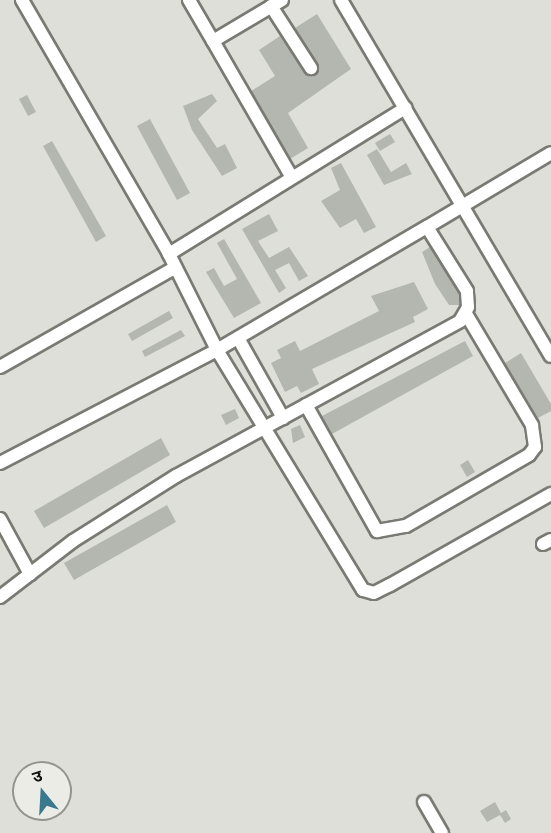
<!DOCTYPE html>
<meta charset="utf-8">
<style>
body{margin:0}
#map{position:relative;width:551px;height:833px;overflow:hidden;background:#dedfd8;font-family:"Asap Condensed","Noto Sans Devanagari",sans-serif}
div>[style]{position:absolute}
.building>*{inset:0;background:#b3b7b0}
.roads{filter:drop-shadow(2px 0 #7a7a74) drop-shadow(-2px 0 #7a7a74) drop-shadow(0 2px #7a7a74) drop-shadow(0 -2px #7a7a74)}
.minor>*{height:12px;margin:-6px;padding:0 6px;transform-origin:6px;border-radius:6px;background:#fff}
span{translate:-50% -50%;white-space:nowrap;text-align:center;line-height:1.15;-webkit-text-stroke:5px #ebece5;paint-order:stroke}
.north{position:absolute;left:12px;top:761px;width:60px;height:60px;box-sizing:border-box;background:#ebece5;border:2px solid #93948f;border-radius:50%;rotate:342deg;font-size:16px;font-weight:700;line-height:24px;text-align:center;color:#10100e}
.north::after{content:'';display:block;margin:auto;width:21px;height:27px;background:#39788d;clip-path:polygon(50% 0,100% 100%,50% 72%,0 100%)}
</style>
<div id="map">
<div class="building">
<div style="clip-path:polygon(317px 14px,351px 69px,288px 113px,308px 148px,290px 159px,251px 91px,275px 76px,259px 50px,280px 36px,304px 73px,318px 72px,295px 28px)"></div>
<div style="clip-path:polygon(212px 94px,217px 101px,198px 119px,217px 148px,225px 144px,237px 168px,222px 176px,192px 130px,183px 106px)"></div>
<div style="clip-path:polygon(27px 95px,36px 112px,28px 116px,19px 99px)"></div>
<div style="clip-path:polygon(150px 119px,190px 193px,177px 200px,137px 126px)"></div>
<div style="clip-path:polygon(390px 134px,395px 142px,380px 151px,375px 143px)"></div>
<div style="clip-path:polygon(52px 141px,106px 236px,96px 242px,43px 146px)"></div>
<div style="clip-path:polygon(377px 149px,391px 172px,406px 163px,412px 174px,384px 185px,367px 155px)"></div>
<div style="clip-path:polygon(341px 163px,376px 227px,364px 233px,356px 219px,340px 228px,321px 201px,340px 190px,331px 168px)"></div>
<div style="clip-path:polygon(269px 214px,278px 231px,258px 241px,269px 258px,289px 247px,308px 276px,299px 281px,289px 263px,275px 270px,286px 288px,279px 293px,242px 229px)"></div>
<div style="clip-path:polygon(224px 239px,261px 303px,234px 318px,206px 272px,214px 268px,224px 286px,237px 279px,217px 243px)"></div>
<div style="clip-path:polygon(430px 247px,459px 294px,460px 305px,449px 305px,435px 284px,422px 252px)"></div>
<div style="clip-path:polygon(414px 282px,428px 309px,413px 317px,415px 322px,312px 369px,319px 384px,301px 393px,297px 386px,285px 392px,271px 363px,281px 358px,277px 350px,295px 341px,300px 351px,379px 311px,371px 296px)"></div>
<div style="clip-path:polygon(169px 311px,173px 318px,132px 341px,128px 334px)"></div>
<div style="clip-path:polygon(181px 330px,185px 336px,145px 357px,142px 351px)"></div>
<div style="clip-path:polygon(465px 341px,473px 356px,332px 434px,322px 416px)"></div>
<div style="clip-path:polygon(521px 353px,551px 404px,551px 411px,538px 418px,505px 363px)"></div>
<div style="clip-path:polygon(235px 409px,239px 418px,226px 425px,221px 415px)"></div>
<div style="clip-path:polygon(300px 425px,305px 437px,293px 443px,291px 429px)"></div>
<div style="clip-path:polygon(161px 438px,170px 455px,44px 528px,34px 511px)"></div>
<div style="clip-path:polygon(468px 460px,475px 472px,467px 477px,460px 465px)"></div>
<div style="clip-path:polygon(167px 505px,176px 522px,74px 580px,64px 563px)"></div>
<div style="clip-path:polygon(495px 802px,501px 813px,506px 810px,511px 819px,505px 823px,500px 815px,487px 822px,480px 811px)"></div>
</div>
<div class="roads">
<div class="minor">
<div style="left:22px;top:0;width:293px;rotate:59.9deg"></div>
<div style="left:169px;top:254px;width:107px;rotate:63.4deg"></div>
<div style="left:217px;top:350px;width:281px;rotate:58.7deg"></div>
<div style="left:363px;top:590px;width:11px;rotate:15deg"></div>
<div style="left:374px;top:593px;width:18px;rotate:-27deg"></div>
<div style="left:390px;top:585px;width:185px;rotate:-29.5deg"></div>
<div style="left:189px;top:0;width:48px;rotate:59.7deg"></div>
<div style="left:282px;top:0;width:80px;rotate:149.3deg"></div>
<div style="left:213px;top:41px;width:156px;rotate:60deg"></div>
<div style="left:341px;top:0;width:413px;rotate:59.5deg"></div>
<div style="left:271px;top:6px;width:74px;rotate:57.2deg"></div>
<div style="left:169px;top:254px;width:278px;rotate:-31.7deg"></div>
<div style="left:238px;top:338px;width:92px;rotate:60.6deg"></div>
<div style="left:0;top:367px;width:200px;rotate:-29.6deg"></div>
<div style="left:306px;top:405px;width:145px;rotate:60.6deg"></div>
<div style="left:377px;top:531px;width:29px;rotate:-10deg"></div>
<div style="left:406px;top:526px;width:142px;rotate:-30deg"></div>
<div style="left:529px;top:455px;width:10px;rotate:-53deg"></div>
<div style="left:535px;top:447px;width:22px;rotate:-98deg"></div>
<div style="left:532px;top:425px;width:129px;rotate:-120.7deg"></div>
<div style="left:0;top:463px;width:245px;rotate:-27.5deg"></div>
<div style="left:217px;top:350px;width:243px;rotate:-30.4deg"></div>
<div style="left:0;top:519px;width:63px;rotate:61.4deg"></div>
<div style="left:543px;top:544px;width:9px;rotate:-27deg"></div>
<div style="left:0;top:597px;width:92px;rotate:-37.5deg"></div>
<div style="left:73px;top:541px;width:122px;rotate:-32.3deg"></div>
<div style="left:176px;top:476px;width:324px;rotate:-28.6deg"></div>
<div style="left:460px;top:321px;width:16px;rotate:-60deg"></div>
<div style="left:468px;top:307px;width:16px;rotate:-94deg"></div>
<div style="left:467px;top:291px;width:75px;rotate:-122deg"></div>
<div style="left:427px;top:227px;width:144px;rotate:-30.8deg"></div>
<div style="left:424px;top:802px;width:36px;rotate:60deg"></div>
</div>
</div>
<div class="north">उ</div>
</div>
